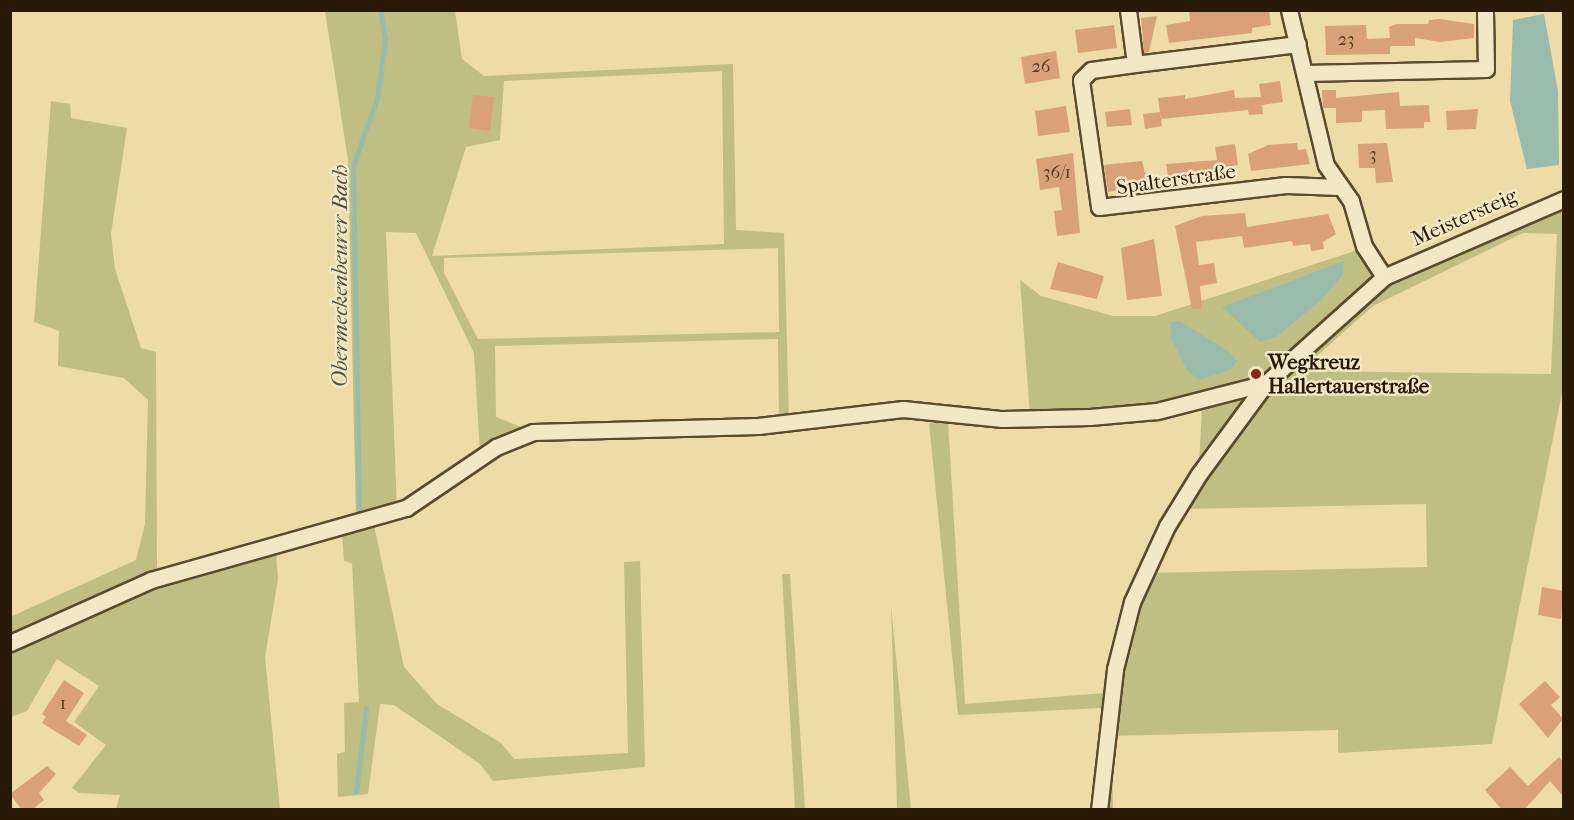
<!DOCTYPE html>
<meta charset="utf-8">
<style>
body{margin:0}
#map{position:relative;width:1574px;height:820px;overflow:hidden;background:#eddca8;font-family:"IM FELL French Canon",serif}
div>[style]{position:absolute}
.green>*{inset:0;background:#c0be83}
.water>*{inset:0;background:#99bbac}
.stream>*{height:4.5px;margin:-2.25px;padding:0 2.25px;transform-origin:2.25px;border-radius:2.25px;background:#99bbac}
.building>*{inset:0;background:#daa178}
.roads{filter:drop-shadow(2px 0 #5a4a2f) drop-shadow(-2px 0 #5a4a2f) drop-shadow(0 2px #5a4a2f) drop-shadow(0 -2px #5a4a2f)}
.minor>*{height:15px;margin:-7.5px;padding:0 7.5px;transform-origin:7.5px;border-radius:7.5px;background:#f3e8c6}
.dots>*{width:16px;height:16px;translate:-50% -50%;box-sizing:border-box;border:3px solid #f3e8c6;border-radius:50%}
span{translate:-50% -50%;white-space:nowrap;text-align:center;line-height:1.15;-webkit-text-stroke:5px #f3e8c6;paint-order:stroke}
.number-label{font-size:18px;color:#553b23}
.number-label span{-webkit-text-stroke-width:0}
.street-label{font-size:21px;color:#291907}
.poi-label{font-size:21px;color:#291907;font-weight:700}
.left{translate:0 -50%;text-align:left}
.water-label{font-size:22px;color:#505241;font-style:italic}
.frame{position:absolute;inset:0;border:12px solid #291907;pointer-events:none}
</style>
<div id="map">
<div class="green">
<div style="clip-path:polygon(evenodd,325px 11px,455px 11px,462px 59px,484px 76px,733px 64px,736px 230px,784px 233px,789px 418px,779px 420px,778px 339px,495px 346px,496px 417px,526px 429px,480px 453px,474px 353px,416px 233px,386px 232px,397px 507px,356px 521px,348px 160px,325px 11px,722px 71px,724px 244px,432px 256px,466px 147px,500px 140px,504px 81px,722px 71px,325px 11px,778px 248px,779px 332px,478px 339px,444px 273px,444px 258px,778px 248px)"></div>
<div style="clip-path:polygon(51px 101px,70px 104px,71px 118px,127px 128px,111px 234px,115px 269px,141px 348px,156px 352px,157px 572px,11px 638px,10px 617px,136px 560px,145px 524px,148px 400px,124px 378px,58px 366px,59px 331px,34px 322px)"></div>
<div style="clip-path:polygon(evenodd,1563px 206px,1563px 388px,1492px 744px,1338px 753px,1338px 730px,1112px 736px,1113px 809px,1103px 810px,1121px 659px,1150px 573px,1427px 567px,1426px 504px,1182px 509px,1224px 444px,1326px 330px,1382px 287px,1563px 206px,1523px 233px,1557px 234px,1551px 374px,1300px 371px,1373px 306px,1523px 233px)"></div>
<div style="clip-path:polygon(1358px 250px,1375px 277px,1259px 379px,1173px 403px,1030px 416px,1020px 280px,1041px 296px,1113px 316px,1155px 316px)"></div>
<div style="clip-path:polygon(1244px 395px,1250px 401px,1199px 466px,1202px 407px)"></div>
<div style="clip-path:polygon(948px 420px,965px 704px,1104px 693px,1102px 708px,958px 715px,929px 423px)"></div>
<div style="clip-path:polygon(374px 525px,404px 667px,437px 704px,501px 743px,514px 759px,628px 753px,624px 562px,640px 561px,645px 767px,493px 781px,480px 764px,394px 705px,380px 704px,368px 794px,338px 797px,337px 754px,345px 752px,344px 703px,359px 702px,352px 563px,344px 561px,342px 533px)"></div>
<div style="clip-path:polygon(276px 551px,278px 579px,265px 657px,280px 809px,116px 809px,120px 795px,79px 793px,72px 788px,106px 745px,74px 722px,99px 686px,57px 659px,27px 711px,11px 717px,11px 648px,154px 584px)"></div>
<div style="clip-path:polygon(782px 574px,790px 574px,805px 809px,795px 809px)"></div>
<div style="clip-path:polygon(891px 606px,911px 809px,897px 809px)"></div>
</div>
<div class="water">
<div style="clip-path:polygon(1544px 14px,1558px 91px,1559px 165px,1527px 169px,1510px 101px,1513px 20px)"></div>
<div style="clip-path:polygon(1344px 261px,1343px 275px,1320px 301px,1276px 337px,1260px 342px,1222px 307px)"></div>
<div style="clip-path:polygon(1179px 321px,1227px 350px,1237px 361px,1230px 370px,1199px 380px,1187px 370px,1171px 339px,1170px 322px)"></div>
</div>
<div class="stream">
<div style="left:359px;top:510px;width:344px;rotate:-91deg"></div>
<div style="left:353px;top:166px;width:71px;rotate:-70.3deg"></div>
<div style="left:377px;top:99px;width:60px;rotate:-82.3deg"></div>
<div style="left:385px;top:40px;width:30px;rotate:-99deg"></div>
<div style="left:356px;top:792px;width:84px;rotate:-83.1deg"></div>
</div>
<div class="building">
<div style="clip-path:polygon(1189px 10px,1269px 10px,1271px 25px,1252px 28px,1252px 33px,1169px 43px,1166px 25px,1190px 21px)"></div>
<div style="clip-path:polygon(1157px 16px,1149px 52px,1144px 53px,1141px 18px)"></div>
<div style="clip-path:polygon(1439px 19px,1474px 24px,1474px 38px,1440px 42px,1415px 38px,1415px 46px,1390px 46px,1390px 54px,1326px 55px,1325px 26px,1366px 25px,1367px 39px,1390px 38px,1389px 27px,1397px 24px,1428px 24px,1429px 20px)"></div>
<div style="clip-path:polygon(1114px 25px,1117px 48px,1078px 53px,1075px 30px)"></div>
<div style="clip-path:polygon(1056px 51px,1060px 78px,1025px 84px,1021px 57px)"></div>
<div style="clip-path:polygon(1280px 81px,1283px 102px,1262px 105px,1263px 114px,1249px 115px,1248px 110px,1161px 119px,1158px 98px,1185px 95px,1185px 99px,1234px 90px,1235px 98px,1261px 97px,1259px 84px)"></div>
<div style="clip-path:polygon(1322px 90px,1336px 90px,1336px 98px,1399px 92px,1400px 106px,1429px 105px,1430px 122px,1424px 122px,1424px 128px,1386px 129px,1385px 110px,1362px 111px,1362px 122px,1336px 123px,1336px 108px,1323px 108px)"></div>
<div style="clip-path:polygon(473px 95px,494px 97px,490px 131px,469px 128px)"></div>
<div style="clip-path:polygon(1066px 106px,1070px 132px,1038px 136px,1035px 111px)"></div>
<div style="clip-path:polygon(1130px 109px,1132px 125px,1107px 127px,1105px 112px)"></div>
<div style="clip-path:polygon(1478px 109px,1476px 129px,1447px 130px,1446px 111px)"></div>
<div style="clip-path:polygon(1160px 112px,1162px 126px,1145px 129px,1143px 114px)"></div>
<div style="clip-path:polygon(1297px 143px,1298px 150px,1306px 149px,1310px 164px,1251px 171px,1248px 154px,1268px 145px)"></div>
<div style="clip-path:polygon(1387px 143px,1393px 182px,1376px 183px,1375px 168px,1359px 168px,1358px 144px)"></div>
<div style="clip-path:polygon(1235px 144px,1238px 165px,1218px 168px,1219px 175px,1169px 182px,1166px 164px,1217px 160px,1215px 147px)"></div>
<div style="clip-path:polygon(1073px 153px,1080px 233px,1057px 236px,1054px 211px,1062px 210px,1059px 187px,1040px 190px,1036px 159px)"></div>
<div style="clip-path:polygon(1142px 161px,1148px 185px,1108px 192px,1104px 165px)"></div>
<div style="clip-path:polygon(1245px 213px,1247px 227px,1328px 214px,1336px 234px,1323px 242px,1324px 249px,1311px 251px,1310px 244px,1293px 246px,1292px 241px,1244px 248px,1242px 236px,1196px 242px,1199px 265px,1214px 263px,1217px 283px,1200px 286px,1202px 308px,1192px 309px,1175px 226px,1202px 216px)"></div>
<div style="clip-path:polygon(1154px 239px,1162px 296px,1127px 300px,1121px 248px)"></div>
<div style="clip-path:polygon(1058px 262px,1104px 276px,1097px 299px,1050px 289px)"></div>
<div style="clip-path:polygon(1542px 587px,1563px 591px,1561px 619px,1538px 615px)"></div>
<div style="clip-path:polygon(64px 680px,84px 693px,66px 721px,87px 735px,79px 746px,42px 723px,46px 717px,42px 714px)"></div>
<div style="clip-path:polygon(1545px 681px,1560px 697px,1551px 705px,1563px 719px,1548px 738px,1519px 704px)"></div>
<div style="clip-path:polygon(1559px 757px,1563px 762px,1563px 796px,1550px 781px,1524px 810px,1502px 810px,1485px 790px,1510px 767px,1528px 786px)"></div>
<div style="clip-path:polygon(47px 766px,56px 774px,39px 793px,44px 800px,32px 810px,22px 810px,10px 794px)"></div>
</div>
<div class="roads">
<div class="minor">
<div style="left:1128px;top:10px;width:54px;rotate:82.6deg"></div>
<div style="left:1135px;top:64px;width:44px;rotate:172.2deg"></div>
<div style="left:1091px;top:70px;width:14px;rotate:135deg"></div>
<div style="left:1081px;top:80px;width:128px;rotate:81.9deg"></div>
<div style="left:1099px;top:207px;width:188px;rotate:-6.7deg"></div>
<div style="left:1286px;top:185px;width:53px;rotate:2.2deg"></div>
<div style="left:1289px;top:10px;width:159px;rotate:76.6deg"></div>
<div style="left:1326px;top:165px;width:44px;rotate:55.2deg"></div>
<div style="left:1351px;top:201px;width:47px;rotate:73.9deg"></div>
<div style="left:1364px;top:246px;width:37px;rotate:57deg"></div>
<div style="left:1135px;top:64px;width:164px;rotate:-7deg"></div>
<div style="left:1305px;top:73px;width:181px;rotate:-1.3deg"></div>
<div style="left:1486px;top:69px;width:59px;rotate:-91deg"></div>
<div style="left:10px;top:643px;width:154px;rotate:-24.1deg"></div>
<div style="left:151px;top:580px;width:265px;rotate:-15.8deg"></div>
<div style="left:406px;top:508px;width:109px;rotate:-34.1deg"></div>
<div style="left:496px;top:447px;width:40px;rotate:-22deg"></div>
<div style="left:533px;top:432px;width:225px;rotate:-1.5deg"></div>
<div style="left:758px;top:426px;width:146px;rotate:-6.7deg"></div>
<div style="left:903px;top:409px;width:100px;rotate:5.8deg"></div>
<div style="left:1002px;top:419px;width:88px;rotate:-1.3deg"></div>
<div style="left:1090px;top:417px;width:67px;rotate:-5.1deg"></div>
<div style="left:1157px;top:411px;width:113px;rotate:-14.4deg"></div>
<div style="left:1099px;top:810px;width:142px;rotate:-83.5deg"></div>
<div style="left:1115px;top:669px;width:69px;rotate:-75.8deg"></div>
<div style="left:1132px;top:602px;width:84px;rotate:-65.3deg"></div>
<div style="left:1167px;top:526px;width:61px;rotate:-58.4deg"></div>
<div style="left:1199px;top:474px;width:113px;rotate:-53.6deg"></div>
<div style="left:1266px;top:383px;width:159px;rotate:-41.9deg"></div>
<div style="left:1384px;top:277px;width:196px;rotate:-23.4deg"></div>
</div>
</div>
<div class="dots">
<div style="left:1256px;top:374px;background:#8f2418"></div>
</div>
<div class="number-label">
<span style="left:1346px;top:40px">23</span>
<span style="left:1041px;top:67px">26</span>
<span style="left:1373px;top:155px">3</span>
<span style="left:1057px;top:173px">36/1</span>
<span style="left:63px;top:704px">1</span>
</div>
<div class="street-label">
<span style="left:1176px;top:179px;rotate:-8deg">Spalterstraße</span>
<span style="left:1464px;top:217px;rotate:-24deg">Meistersteig</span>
</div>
<div class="poi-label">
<span class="left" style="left:1268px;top:374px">Wegkreuz<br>Hallertauerstraße</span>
</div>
<div class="water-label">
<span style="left:341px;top:276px;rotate:-90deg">Obermeckenbeurer Bach</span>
</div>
<div class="frame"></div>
</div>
